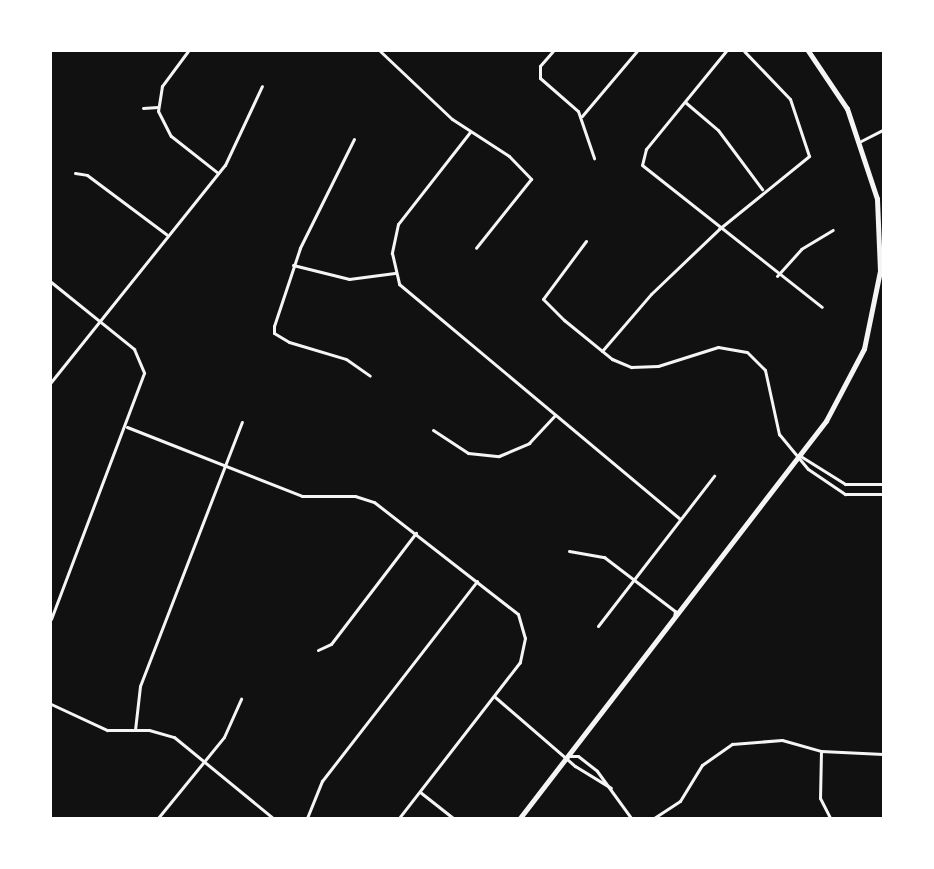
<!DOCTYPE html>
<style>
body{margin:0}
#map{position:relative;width:934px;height:869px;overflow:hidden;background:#111;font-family:Manrope,sans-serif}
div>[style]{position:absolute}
.minor>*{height:3px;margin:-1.5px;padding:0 1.5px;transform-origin:1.5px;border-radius:1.5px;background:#f5f5f5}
.tertiary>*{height:4.5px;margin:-2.25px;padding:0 2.25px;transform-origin:2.25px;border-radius:2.25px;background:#f5f5f5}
span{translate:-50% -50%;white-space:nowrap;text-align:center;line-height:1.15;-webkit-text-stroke:5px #fff;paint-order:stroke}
.frame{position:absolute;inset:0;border:52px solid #fff;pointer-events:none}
</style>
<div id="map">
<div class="minor">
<div style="left:188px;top:51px;width:44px;rotate:126.6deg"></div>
<div style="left:162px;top:86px;width:25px;rotate:99deg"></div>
<div style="left:158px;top:111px;width:28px;rotate:63deg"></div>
<div style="left:171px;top:136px;width:60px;rotate:38.2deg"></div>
<div style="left:380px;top:51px;width:99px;rotate:43.4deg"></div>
<div style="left:452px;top:119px;width:68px;rotate:33deg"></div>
<div style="left:509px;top:156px;width:32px;rotate:46deg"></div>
<div style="left:531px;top:179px;width:88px;rotate:128.6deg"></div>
<div style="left:553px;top:51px;width:20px;rotate:131deg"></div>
<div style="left:540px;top:66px;width:12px;rotate:90deg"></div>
<div style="left:540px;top:78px;width:50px;rotate:41deg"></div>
<div style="left:578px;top:111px;width:50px;rotate:71.2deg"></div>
<div style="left:726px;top:51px;width:127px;rotate:129.2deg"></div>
<div style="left:646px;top:149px;width:16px;rotate:104deg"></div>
<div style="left:642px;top:165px;width:229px;rotate:38.3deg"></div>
<div style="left:685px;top:102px;width:43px;rotate:40.3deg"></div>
<div style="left:718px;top:130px;width:74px;rotate:53.3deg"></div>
<div style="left:143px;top:108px;width:15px;rotate:-4deg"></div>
<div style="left:582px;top:116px;width:85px;rotate:-49.8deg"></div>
<div style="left:470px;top:132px;width:117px;rotate:128deg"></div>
<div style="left:398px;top:224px;width:30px;rotate:102deg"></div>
<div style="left:392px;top:253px;width:32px;rotate:77deg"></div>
<div style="left:399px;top:284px;width:366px;rotate:39.9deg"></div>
<div style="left:354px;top:139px;width:122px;rotate:116.4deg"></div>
<div style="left:300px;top:248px;width:82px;rotate:108.4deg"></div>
<div style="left:274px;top:326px;width:7px;rotate:90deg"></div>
<div style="left:274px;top:333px;width:17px;rotate:31deg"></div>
<div style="left:289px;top:342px;width:59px;rotate:16.6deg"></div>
<div style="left:346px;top:359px;width:29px;rotate:35deg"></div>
<div style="left:861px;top:141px;width:25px;rotate:-27deg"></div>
<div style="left:75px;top:173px;width:12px;rotate:9deg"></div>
<div style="left:87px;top:175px;width:99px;rotate:36.8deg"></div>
<div style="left:586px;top:241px;width:72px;rotate:126.6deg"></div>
<div style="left:543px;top:299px;width:30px;rotate:45deg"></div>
<div style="left:564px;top:320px;width:62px;rotate:39.1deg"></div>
<div style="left:612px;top:359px;width:21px;rotate:23deg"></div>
<div style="left:631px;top:367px;width:27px;rotate:-2deg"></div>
<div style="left:658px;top:366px;width:63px;rotate:-17.6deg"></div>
<div style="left:718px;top:347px;width:29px;rotate:10deg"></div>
<div style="left:747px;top:352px;width:25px;rotate:45deg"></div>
<div style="left:765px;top:370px;width:66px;rotate:77.7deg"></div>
<div style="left:779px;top:434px;width:45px;rotate:50.4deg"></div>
<div style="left:808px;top:469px;width:45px;rotate:34deg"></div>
<div style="left:845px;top:494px;width:38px"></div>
<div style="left:293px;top:265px;width:58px;rotate:14deg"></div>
<div style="left:349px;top:279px;width:46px;rotate:-7.4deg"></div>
<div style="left:777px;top:276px;width:36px;rotate:-48deg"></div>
<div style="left:801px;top:249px;width:37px;rotate:-31deg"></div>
<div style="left:51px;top:282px;width:107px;rotate:38.9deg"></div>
<div style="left:134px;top:349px;width:26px;rotate:67deg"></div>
<div style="left:144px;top:373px;width:263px;rotate:110.7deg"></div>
<div style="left:602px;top:351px;width:75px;rotate:-49.3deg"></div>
<div style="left:651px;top:294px;width:94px;rotate:-43.7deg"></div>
<div style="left:719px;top:229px;width:116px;rotate:-39deg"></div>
<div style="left:809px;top:156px;width:60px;rotate:-108.4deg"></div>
<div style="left:790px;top:99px;width:66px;rotate:-133.8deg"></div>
<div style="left:51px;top:382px;width:278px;rotate:-51.3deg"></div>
<div style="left:225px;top:165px;width:87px;rotate:-64.9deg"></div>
<div style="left:127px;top:427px;width:188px;rotate:21.5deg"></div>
<div style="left:302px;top:496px;width:53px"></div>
<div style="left:355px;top:496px;width:20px;rotate:18deg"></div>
<div style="left:374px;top:502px;width:182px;rotate:37.9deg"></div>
<div style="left:518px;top:614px;width:25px;rotate:74deg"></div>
<div style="left:525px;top:638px;width:25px;rotate:102deg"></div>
<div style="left:520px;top:662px;width:197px;rotate:127.8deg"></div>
<div style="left:433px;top:430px;width:42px;rotate:33.3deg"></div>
<div style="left:468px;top:453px;width:31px;rotate:6deg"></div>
<div style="left:499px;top:456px;width:33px;rotate:-23deg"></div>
<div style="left:529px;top:443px;width:37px;rotate:-47deg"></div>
<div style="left:802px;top:457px;width:51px;rotate:32.1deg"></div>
<div style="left:845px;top:484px;width:38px"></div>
<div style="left:569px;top:551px;width:36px;rotate:10deg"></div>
<div style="left:604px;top:557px;width:89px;rotate:37.3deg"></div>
<div style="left:675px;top:611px;width:6px;rotate:99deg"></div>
<div style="left:598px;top:626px;width:190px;rotate:-52.3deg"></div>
<div style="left:318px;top:650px;width:14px;rotate:-25deg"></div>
<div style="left:331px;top:644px;width:140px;rotate:-52.6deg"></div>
<div style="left:495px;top:697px;width:106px;rotate:40.8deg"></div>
<div style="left:575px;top:766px;width:42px;rotate:31.4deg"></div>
<div style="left:51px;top:704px;width:62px;rotate:24.9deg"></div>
<div style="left:107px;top:730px;width:42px"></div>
<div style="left:149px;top:730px;width:26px;rotate:16deg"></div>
<div style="left:174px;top:737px;width:128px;rotate:39.3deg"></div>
<div style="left:135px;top:730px;width:44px;rotate:-83.5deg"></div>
<div style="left:140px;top:686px;width:283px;rotate:-68.9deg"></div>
<div style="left:821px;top:751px;width:47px;rotate:91.2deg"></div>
<div style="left:820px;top:798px;width:22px;rotate:63deg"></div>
<div style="left:569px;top:756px;width:9px"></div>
<div style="left:578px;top:756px;width:24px;rotate:38deg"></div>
<div style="left:597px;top:771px;width:58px;rotate:54.1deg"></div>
<div style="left:420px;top:792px;width:42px;rotate:38.2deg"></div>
<div style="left:158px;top:818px;width:104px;rotate:-50.8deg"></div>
<div style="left:224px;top:737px;width:42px;rotate:-65.9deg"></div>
<div style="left:307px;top:818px;width:40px;rotate:-68deg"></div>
<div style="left:322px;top:781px;width:253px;rotate:-52.2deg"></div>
<div style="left:654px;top:818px;width:31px;rotate:-33deg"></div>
<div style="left:680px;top:801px;width:42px;rotate:-58.6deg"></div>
<div style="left:702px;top:765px;width:37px;rotate:-35deg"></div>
<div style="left:732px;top:744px;width:50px;rotate:-4.6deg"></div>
<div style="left:782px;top:740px;width:41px;rotate:15.8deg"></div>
<div style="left:821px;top:751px;width:62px;rotate:2.8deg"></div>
</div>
<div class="tertiary">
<div style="left:520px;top:818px;width:501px;rotate:-52.38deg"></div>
<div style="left:826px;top:421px;width:81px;rotate:-62.2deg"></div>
<div style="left:864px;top:349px;width:80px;rotate:-78.4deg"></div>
<div style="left:880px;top:271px;width:72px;rotate:-92.4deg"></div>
<div style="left:877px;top:199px;width:95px;rotate:-108.4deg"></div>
<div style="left:847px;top:109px;width:70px;rotate:-123.9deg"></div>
</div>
<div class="frame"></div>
</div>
